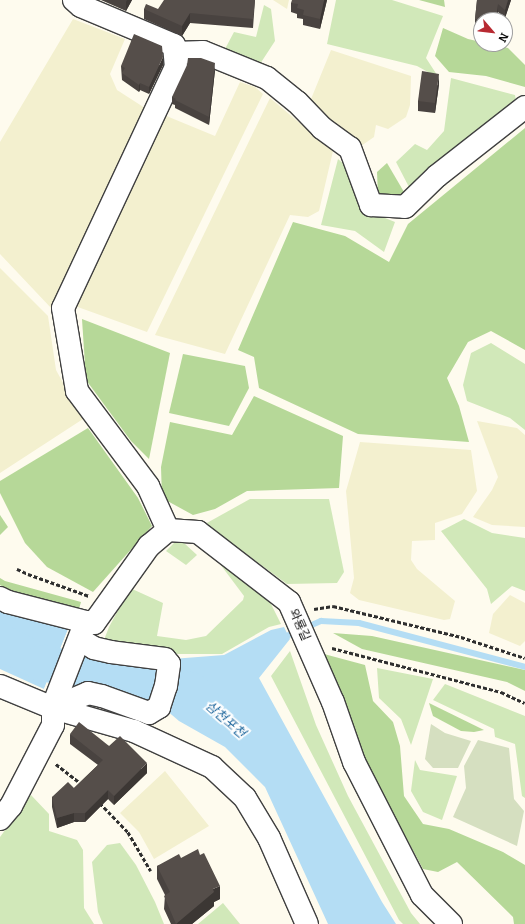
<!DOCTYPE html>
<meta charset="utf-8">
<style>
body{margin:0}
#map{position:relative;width:525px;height:924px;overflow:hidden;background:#fefbee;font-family:Bitter,"Noto Sans KR",serif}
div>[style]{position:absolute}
.farmland>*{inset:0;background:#f3f0cf}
.green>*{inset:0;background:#d1e8b9}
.forest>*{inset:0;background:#b6d898}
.cemetery>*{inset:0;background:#d5dfc0}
.water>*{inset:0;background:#b4ddf4}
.pier>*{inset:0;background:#fefbee}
.stream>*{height:6px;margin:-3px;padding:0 3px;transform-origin:3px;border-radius:3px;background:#b4ddf4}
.river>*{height:36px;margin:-18px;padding:0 18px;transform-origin:18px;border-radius:18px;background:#b4ddf4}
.path>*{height:2.5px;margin-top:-1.25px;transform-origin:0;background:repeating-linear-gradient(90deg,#2f2f2f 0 4px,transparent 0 6px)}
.roads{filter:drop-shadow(1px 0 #404040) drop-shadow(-1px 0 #404040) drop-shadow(0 1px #404040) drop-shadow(0 -1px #404040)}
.minor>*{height:22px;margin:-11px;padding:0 11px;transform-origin:11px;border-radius:11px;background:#fff}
.wall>*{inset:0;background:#494340}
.shaded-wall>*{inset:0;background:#3c3734}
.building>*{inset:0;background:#554e4a}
span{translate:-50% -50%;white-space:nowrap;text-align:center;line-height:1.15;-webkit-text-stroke:4px #fff;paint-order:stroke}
.street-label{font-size:12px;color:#0d0d0d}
.water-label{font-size:13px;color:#1a649b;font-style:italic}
.north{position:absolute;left:473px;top:12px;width:40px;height:40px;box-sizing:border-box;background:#fff;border:1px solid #9e9e9e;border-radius:50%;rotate:118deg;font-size:11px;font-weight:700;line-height:16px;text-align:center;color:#0d0d0d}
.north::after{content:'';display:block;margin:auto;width:14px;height:18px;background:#b82a32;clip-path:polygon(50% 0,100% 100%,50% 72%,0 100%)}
</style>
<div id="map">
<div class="farmland">
<div style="clip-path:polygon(273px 0,289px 0,287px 9px)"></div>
<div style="clip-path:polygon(73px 19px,125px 39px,110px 74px,117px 90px,148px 110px,52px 309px,0 254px,0 142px)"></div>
<div style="clip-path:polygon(331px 50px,411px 76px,410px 105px,406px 117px,388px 129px,376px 125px,374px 137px,361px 146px,327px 120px,309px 104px)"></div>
<div style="clip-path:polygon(240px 82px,255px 87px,263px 94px,147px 332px,75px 306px,164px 115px,215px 136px)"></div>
<div style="clip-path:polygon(270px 98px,333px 151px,319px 211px,308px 217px,290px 215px,225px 354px,155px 335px)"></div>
<div style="clip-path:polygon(0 268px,48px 316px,56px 370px,83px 419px,0 473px)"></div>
<div style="clip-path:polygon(477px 421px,517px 428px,525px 435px,525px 527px,492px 525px,473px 517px,492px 490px,498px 477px)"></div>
<div style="clip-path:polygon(360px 442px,471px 450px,477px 491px,462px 514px,435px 523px,435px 540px,412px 541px,411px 560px,417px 569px,455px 601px,450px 619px,444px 620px,359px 600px,350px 593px,354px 578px,346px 491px)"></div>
<div style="clip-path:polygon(510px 595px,525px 603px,525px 641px,520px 646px,489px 633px,493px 614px)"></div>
<div style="clip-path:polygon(165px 771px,209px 826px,154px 859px,139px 832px,120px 813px)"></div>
</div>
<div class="green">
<div style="clip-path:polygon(336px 0,392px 0,443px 16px,426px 58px,439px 78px,417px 66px,327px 44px)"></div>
<div style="clip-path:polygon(264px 5px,271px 9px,275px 41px,260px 64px,225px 49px,234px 32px,256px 37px)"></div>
<div style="clip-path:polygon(451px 78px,515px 95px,516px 101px,410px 189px,396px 162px,415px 144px,427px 150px,444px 131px)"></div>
<div style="clip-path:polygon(338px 159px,345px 165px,370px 212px,395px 222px,384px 252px,355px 231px,321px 225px)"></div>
<div style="clip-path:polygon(491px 343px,525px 364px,525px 430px,510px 418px,467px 401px,463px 385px,471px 353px)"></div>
<div style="clip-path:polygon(250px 499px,329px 499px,344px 572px,337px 583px,287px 584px,205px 524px)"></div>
<div style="clip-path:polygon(464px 519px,492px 533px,525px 538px,525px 591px,512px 586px,491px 604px,487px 589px,441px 531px)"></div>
<div style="clip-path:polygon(174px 543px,184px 543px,197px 555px,186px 565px,166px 551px)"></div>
<div style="clip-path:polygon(205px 544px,249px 576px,271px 604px,281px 624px,269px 627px,222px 654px,170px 654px,102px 645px,109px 627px,130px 588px,163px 603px,157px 636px,186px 640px,206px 636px,243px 600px,244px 596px)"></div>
<div style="clip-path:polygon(290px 651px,316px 725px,348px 796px,411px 913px,420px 924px,403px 924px,399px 920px,271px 676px)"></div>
<div style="clip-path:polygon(377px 668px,433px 679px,411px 745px,401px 719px,379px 698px)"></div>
<div style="clip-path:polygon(445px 684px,525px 716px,525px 798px,522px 796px,515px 744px,495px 737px,494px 729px,433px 700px)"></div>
<div style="clip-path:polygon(415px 760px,420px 770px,457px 776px,442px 820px,423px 812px,411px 791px)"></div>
<div style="clip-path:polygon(31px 795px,49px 814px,49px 831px,77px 840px,83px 850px,84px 908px,94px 924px,0 924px,0 837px)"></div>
<div style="clip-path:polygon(120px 843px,136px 865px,155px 902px,164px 924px,103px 924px,98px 912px,92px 862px,107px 845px)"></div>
<div style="clip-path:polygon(223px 903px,240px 924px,198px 924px)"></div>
</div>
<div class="forest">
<div style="clip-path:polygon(419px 0,444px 0,445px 7px)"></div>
<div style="clip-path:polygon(443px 28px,468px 39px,481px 42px,481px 44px,491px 44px,508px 48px,525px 65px,525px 87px,486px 76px,449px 72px,435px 56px)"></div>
<div style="clip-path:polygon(525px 128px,525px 350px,491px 331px,468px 342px,447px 378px,459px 406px,469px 442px,358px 434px,259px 388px,254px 357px,238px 350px,293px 222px,345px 236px,389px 262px,408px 224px)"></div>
<div style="clip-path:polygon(387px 163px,404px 192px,393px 198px,378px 196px,377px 172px)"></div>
<div style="clip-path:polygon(82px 319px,170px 353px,149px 459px,131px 441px,86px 380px)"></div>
<div style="clip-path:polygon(183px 354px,245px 366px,249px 388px,229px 426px,169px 413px)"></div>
<div style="clip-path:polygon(254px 396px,343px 436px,339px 488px,247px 491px,215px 509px,193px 515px,162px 498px,161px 467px,170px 422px,232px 435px)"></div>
<div style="clip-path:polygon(88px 428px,138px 498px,152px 526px,93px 592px,47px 567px,25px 543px,0 493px,0 481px)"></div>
<div style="clip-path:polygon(0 515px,8px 527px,0 535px)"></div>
<div style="clip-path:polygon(0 578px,5px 581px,81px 602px,79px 609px,16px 594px,0 585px)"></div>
<div style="clip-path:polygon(333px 633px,372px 636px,525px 670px,525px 691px,507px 682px,362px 649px)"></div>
<div style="clip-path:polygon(324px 654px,365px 665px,373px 701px,393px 722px,400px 746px,404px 796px,423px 824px,449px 829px,503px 852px,525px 865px,525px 924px,514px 924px,513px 917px,457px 862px,438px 872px,423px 869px,366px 763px)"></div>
<div style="clip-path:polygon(429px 703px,484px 730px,474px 732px,461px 731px,433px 716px)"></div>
</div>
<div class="cemetery">
<div style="clip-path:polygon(431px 724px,445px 733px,471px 741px,458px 768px,433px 768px,425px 759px)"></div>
<div style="clip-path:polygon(478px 740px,509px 748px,514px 799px,524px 811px,517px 846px,453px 817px,466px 788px,464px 766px)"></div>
</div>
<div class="water">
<div style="clip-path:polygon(0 610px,69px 627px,44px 689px,0 669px)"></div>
<div style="clip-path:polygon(284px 627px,290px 639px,259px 678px,382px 902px,396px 924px,328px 924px,265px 787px,225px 747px,179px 721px,165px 709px,172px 659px,224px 655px,271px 630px)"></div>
</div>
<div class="pier">
<div style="clip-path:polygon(69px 627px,71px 628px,46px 690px,44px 689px)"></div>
</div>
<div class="stream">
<div style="left:282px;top:638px;width:43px;rotate:-23.6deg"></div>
<div style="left:321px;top:621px;width:38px;rotate:3deg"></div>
<div style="left:359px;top:623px;width:172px;rotate:14.8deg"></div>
</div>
<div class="river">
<div style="left:0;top:641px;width:47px;rotate:28.2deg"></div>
<div style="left:41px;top:663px;width:152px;rotate:10.2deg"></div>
<div style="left:191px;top:690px;width:13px;rotate:42deg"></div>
</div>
<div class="path">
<div style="left:17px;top:569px;width:12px;rotate:24deg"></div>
<div style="left:28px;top:574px;width:65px;rotate:19.8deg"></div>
<div style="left:314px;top:609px;width:19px;rotate:-9deg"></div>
<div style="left:333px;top:606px;width:132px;rotate:13.6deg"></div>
<div style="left:461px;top:637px;width:67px;rotate:18.2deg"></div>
<div style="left:332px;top:648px;width:175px;rotate:14.6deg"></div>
<div style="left:501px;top:692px;width:26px;rotate:25deg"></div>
<div style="left:56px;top:764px;width:33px;rotate:38deg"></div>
<div style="left:100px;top:803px;width:40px;rotate:46deg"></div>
<div style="left:128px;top:832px;width:45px;rotate:59.5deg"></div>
</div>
<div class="roads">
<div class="minor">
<div style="left:74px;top:0;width:9px;rotate:41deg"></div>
<div style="left:81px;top:6px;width:101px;rotate:22.8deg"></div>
<div style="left:174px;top:45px;width:22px;rotate:85deg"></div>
<div style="left:176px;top:67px;width:266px;rotate:115.1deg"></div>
<div style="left:63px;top:308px;width:84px;rotate:80.4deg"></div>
<div style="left:77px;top:391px;width:119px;rotate:53.2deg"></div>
<div style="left:148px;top:486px;width:48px;rotate:65.6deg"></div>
<div style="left:175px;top:53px;width:28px;rotate:-2deg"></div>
<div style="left:203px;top:52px;width:69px;rotate:22.1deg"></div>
<div style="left:267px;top:78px;width:38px;rotate:39deg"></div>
<div style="left:297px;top:102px;width:36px;rotate:46deg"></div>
<div style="left:322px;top:128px;width:34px;rotate:36deg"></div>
<div style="left:350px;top:148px;width:61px;rotate:69.8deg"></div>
<div style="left:371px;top:205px;width:34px;rotate:3deg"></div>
<div style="left:405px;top:207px;width:45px;rotate:-44.1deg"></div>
<div style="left:437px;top:176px;width:112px;rotate:-38.1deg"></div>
<div style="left:0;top:598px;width:9px;rotate:27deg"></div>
<div style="left:8px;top:602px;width:81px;rotate:14.4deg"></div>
<div style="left:86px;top:622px;width:8px;rotate:7deg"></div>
<div style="left:94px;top:623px;width:95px;rotate:-54.5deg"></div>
<div style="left:149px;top:546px;width:25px;rotate:-40deg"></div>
<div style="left:168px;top:530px;width:30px;rotate:4deg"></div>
<div style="left:198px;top:532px;width:115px;rotate:37.6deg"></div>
<div style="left:289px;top:602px;width:109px;rotate:66.3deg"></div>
<div style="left:333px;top:702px;width:64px;rotate:70.7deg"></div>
<div style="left:354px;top:762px;width:149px;rotate:62.9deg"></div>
<div style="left:422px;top:895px;width:41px;rotate:45deg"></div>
<div style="left:0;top:686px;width:57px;rotate:22.5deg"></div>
<div style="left:53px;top:708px;width:84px;rotate:15.9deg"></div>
<div style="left:134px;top:731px;width:86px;rotate:24.8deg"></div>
<div style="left:212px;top:767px;width:45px;rotate:43.2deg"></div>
<div style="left:245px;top:798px;width:47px;rotate:59deg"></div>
<div style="left:269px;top:838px;width:94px;rotate:66.2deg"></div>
<div style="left:53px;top:708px;width:38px;rotate:-23deg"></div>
<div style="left:88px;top:693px;width:14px;rotate:12deg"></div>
<div style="left:102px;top:696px;width:50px;rotate:19.9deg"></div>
<div style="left:149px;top:713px;width:12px;rotate:-31deg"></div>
<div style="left:159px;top:707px;width:22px;rotate:-72deg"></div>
<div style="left:166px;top:686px;width:22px;rotate:-82deg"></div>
<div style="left:169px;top:664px;width:6px;rotate:-129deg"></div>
<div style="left:165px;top:659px;width:54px;rotate:-172.6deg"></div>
<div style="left:111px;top:652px;width:17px;rotate:-167deg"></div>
<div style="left:94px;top:648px;width:17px;rotate:-149deg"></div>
<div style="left:0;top:819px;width:17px;rotate:-50deg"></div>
<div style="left:11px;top:806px;width:91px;rotate:-62.6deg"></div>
<div style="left:53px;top:725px;width:19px;rotate:-90deg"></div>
<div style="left:53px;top:706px;width:86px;rotate:-68.8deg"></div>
</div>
</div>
<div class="wall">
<div style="clip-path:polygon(101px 0,132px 0,126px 11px)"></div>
<div style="clip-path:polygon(255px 0,253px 28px,190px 23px,182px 36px,144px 19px,144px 9px,158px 9px)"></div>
<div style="clip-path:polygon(327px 0,320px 29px,303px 25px,303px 19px,297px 18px,297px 14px,291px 12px,291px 3px)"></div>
<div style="clip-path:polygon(477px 0,511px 0,505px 18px,498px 12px,497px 20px,481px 20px,481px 27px,475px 27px,475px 19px)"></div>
<div style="clip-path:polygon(163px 65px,149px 94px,140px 90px,139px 92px,122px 80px,121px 66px)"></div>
<div style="clip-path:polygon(215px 70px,209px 125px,175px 108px,175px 105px,172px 104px,172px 97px)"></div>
<div style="clip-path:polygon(439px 84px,435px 113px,418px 111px,418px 101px)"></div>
<div style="clip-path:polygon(70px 734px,109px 746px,147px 773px,114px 805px,108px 799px,85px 822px,74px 822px,57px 828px,52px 807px,52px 797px,74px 788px,98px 765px,70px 744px)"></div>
<div style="clip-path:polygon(181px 858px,220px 899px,214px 902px,214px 906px,192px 924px,171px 924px,164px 909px,165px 895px,157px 879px,157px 866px)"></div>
</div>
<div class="shaded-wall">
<div style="clip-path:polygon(127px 0,132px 0,126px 11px,126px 2px)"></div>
<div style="clip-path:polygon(324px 0,327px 0,320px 29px,320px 19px)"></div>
<div style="clip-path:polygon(508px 0,511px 0,505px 18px,505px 10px)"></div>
<div style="clip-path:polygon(498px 4px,498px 12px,497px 20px,496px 20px)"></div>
<div style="clip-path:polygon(190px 13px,190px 23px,182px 36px,182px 26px)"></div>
<div style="clip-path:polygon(163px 57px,163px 65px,149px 94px,149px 87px)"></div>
<div style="clip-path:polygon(215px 63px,215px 70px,209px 125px,209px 117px)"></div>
<div style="clip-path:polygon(439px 74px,439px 84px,435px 113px,435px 103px)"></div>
<div style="clip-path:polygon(140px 83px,140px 90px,139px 92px,139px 85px)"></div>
<div style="clip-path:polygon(147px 763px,147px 773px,114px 805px,114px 796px)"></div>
<div style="clip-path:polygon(108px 790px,108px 799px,85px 822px,85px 813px)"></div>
<div style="clip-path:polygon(74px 813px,74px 822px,57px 828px,57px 818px)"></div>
<div style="clip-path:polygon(220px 886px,220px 899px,214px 902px,214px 906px,192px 924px,176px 924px,213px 889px)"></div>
</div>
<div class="building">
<div style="clip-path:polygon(164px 0,255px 0,253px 19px,190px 13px,182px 26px,144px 9px,146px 4px,158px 9px)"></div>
<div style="clip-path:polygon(292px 0,324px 0,320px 19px,303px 15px,304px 10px,297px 8px,298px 4px,291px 3px)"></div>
<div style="clip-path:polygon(477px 0,508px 0,505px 10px,498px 4px,496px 20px,488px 20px,475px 19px)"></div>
<div style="clip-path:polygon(134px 34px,162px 46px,163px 57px,149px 87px,140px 83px,139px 85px,122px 73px,125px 68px,121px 66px)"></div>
<div style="clip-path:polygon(188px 58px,201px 58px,215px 63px,209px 117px,175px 100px,176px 99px,172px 97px,187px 65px)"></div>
<div style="clip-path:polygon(422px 71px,439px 74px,435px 103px,418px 101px)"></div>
<div style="clip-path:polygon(79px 722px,109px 746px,120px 736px,147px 763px,114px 796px,108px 790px,85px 813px,74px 813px,57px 818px,52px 797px,68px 782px,74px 788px,103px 760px,70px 734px)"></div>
<div style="clip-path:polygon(198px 849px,200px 855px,204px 853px,220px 886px,213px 889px,214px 892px,176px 924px,164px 896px,170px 892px,157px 866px,179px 854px,181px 858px)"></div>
</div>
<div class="street-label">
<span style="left:299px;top:625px;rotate:66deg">와룡길</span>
</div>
<div class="water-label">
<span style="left:225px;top:720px;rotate:41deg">삼천포천</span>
</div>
<div class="north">N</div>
</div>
